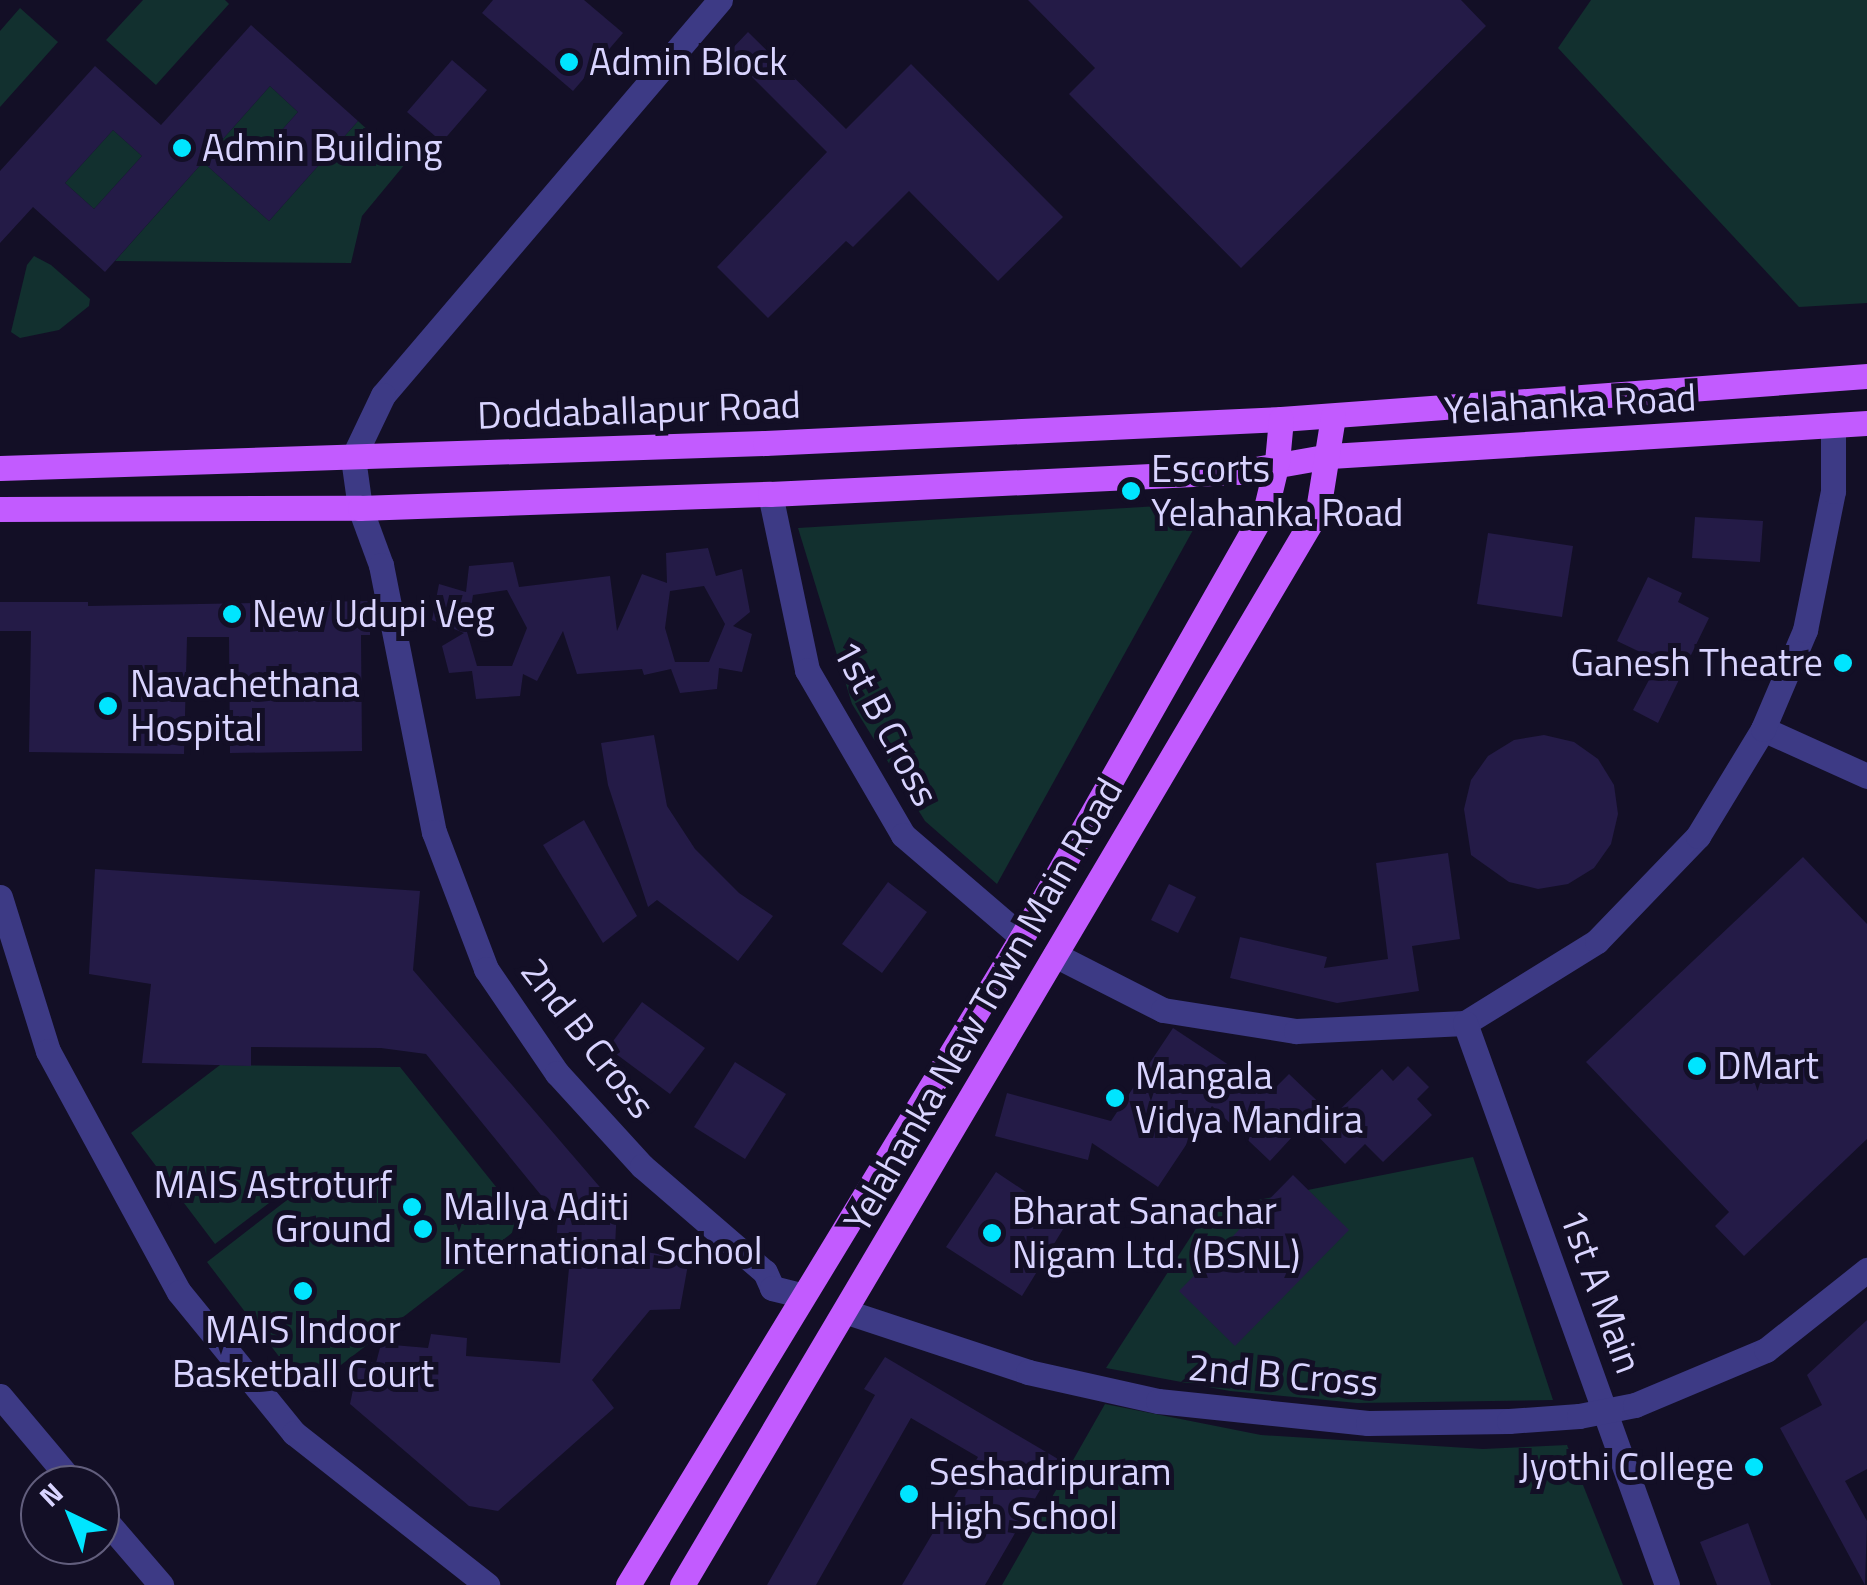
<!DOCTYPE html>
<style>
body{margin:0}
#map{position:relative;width:1867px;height:1585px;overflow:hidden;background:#130f26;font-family:"Titillium Web",sans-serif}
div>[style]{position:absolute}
.green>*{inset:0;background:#12302f}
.building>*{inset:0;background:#241b47}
.minor>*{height:25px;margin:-12.5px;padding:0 12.5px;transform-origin:12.5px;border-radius:12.5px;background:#3d3a85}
.major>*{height:25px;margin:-12.5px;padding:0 12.5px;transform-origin:12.5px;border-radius:12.5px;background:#c25bff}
.dots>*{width:28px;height:28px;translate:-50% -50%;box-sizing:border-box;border:5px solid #130f26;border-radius:50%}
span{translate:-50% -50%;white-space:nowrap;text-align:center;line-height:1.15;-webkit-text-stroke:10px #130f26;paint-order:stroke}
.poi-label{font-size:38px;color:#d9d4ff}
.left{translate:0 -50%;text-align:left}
.right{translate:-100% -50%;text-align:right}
.street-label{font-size:38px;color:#d9d4ff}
.north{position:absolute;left:20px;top:1465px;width:100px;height:100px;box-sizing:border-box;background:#130f26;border:2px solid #625e7d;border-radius:50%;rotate:317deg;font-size:28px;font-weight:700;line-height:40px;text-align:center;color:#d9d4ff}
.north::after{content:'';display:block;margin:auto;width:35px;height:45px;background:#00e5ff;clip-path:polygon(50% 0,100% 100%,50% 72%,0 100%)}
</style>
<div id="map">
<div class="green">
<div style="clip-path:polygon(143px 0,225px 0,229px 4px,156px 85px,106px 40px)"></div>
<div style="clip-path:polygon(1591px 0,1867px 0,1867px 303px,1799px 307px,1558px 48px)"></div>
<div style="clip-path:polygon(20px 8px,58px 42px,0 107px,0 31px)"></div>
<div style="clip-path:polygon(270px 86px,298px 112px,251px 165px,222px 140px)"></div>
<div style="clip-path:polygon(358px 121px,405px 164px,362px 216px,351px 263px,115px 261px,203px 162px,269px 221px)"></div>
<div style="clip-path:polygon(113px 130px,142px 156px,94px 209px,65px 183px)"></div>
<div style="clip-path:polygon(34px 256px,51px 265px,90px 299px,89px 306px,59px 330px,20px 338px,11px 332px,27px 265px)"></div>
<div style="clip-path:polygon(1208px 503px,997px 884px,925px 821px,852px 704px,798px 528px)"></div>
<div style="clip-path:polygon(220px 1065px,400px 1067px,525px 1223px,306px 1392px,207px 1262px,300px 1190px,294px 1184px,215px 1244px,131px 1133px)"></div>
<div style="clip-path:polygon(1473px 1157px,1553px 1400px,1357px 1403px,1230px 1391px,1106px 1368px,1208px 1210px)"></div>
<div style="clip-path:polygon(1105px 1404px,1261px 1435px,1483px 1449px,1567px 1445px,1623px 1585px,1002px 1585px)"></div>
</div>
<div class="building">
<div style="clip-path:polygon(493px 0,584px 0,623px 33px,573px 91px,482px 13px)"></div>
<div style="clip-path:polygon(1028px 0,1461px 0,1486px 26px,1241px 268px,1069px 94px,1095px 68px)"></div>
<div style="clip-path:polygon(evenodd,251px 25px,358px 121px,269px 221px,203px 162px,105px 272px,33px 207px,0 243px,0 171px,95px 66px,161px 125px,251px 25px,270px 86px,298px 112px,251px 165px,222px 140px,270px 86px,251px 25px,113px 130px,142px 156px,94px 209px,65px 183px,113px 130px)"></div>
<div style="clip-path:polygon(748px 32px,846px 129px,911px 64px,1063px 217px,998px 281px,909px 191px,853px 247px,846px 241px,768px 318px,717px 267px,827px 152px,728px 53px)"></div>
<div style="clip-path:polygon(452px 60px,487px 90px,442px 142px,407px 112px)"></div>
<div style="clip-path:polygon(1695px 517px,1763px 521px,1760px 562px,1692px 558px)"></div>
<div style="clip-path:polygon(1488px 533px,1573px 546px,1562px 617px,1477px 604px)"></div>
<div style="clip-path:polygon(evenodd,708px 548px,716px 576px,742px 569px,750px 612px,733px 626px,752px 634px,742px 672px,719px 668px,717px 689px,680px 693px,671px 669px,644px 675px,642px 669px,577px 674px,563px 631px,537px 681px,523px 674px,520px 696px,476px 699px,472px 671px,449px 673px,442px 646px,464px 633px,432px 620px,439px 584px,466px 592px,469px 566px,513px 562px,519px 587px,610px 576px,617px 631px,642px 574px,667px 583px,666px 553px,708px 548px,704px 586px,725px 624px,709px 662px,675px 662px,665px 628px,670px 591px,704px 586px,708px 548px,507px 590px,527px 628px,512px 666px,477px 666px,467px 632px,473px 595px,507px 590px)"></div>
<div style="clip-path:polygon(1648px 577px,1682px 593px,1678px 602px,1709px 618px,1658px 723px,1633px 710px,1659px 661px,1617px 641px)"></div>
<div style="clip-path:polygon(370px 601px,370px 635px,361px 635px,362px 751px,230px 753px,229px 637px,187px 637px,184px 754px,29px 752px,31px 631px,0 631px,0 602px,88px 602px,88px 606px)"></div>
<div style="clip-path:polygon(654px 735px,667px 806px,695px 849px,739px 893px,773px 916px,738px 961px,657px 900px,648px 907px,608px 785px,601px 743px)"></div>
<div style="clip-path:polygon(1544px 735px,1574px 742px,1598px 759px,1614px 785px,1618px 814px,1611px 844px,1594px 868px,1568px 884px,1538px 889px,1509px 882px,1471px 855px,1464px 809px,1471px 780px,1488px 756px,1514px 740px)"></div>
<div style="clip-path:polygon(584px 820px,637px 916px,603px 943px,543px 845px)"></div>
<div style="clip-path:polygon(1448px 853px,1460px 939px,1412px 946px,1419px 991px,1337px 1003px,1230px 978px,1240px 937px,1327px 957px,1324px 968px,1388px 959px,1376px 863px)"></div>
<div style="clip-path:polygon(1803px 857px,1867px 924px,1867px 1139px,1744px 1256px,1715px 1226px,1729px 1212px,1586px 1062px)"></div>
<div style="clip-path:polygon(95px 869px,420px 891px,413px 970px,617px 1207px,615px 1247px,689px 1259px,680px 1309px,650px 1310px,592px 1380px,614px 1408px,498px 1511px,469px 1506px,350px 1404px,359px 1361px,376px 1363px,381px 1344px,428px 1348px,431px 1334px,467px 1338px,466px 1356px,560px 1363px,569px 1268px,555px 1264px,558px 1216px,426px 1054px,381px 1048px,251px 1047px,251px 1066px,142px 1063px,151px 984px,89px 974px)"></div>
<div style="clip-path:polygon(888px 882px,927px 912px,882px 973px,842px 944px)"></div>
<div style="clip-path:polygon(1169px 884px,1196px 897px,1178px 933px,1151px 920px)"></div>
<div style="clip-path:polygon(642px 1002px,705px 1048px,670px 1094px,608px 1048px)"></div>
<div style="clip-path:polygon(1173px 1028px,1259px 1085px,1266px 1077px,1276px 1087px,1289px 1074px,1333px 1116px,1382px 1069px,1393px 1081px,1408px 1066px,1429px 1087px,1417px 1099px,1432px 1115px,1383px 1162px,1365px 1144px,1345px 1164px,1305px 1123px,1270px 1161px,1212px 1106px,1158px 1187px,1092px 1143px,1088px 1160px,995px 1136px,1007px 1093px,1111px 1121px)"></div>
<div style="clip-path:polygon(735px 1062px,786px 1094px,745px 1159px,694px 1127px)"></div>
<div style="clip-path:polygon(996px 1172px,1029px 1194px,1024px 1202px,1065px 1226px,1022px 1296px,946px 1247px)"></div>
<div style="clip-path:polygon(1293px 1175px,1349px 1230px,1235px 1346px,1179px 1291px)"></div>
<div style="clip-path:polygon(1867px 1320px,1867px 1469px,1845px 1481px,1867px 1521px,1865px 1585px,1780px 1428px,1822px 1405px,1807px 1375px)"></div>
<div style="clip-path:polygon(885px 1357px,1058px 1459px,985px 1585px,902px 1585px,978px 1457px,911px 1418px,816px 1585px,767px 1585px,875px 1395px,864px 1389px)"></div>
<div style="clip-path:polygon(1748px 1523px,1771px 1585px,1717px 1585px,1700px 1542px)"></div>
</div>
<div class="minor">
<div style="left:720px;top:0;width:519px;rotate:130.47deg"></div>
<div style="left:383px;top:395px;width:70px;rotate:115.5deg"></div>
<div style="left:353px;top:458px;width:50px;rotate:82deg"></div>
<div style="left:360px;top:508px;width:61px;rotate:69.8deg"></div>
<div style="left:381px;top:565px;width:272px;rotate:78.8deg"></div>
<div style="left:434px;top:832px;width:147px;rotate:69.2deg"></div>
<div style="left:486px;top:969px;width:126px;rotate:55.7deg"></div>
<div style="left:557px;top:1073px;width:126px;rotate:47.6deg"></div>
<div style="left:642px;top:1166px;width:162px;rotate:40.8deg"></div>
<div style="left:765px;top:1272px;width:17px;rotate:66deg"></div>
<div style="left:772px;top:1288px;width:32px;rotate:14deg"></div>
<div style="left:770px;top:494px;width:180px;rotate:78.1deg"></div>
<div style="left:807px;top:670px;width:191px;rotate:59.8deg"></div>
<div style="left:903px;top:835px;width:157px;rotate:40.6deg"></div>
<div style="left:1763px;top:729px;width:114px;rotate:24.3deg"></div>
<div style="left:0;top:897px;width:161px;rotate:72.7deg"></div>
<div style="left:48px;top:1051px;width:274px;rotate:61.5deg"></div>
<div style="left:179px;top:1292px;width:182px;rotate:50.8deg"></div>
<div style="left:294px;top:1433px;width:246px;rotate:38.2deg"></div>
<div style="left:1055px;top:955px;width:121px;rotate:27deg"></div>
<div style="left:1163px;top:1010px;width:135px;rotate:9deg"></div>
<div style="left:1296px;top:1031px;width:169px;rotate:-2.7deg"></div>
<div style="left:1465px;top:1023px;width:155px;rotate:-31.8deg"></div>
<div style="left:1597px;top:941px;width:146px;rotate:-46.1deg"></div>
<div style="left:1698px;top:836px;width:125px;rotate:-58.7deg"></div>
<div style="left:1763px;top:729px;width:108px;rotate:-67deg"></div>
<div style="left:1805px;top:630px;width:142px;rotate:-78.6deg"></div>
<div style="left:1833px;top:491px;width:66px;rotate:-90deg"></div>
<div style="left:1465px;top:1023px;width:597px;rotate:70.23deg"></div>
<div style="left:847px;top:1312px;width:191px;rotate:18.3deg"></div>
<div style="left:1028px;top:1372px;width:133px;rotate:12.6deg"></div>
<div style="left:1158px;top:1401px;width:211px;rotate:6deg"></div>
<div style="left:1368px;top:1423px;width:141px;rotate:-0.8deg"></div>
<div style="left:1509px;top:1421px;width:70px;rotate:-4.1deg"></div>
<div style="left:1579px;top:1416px;width:57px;rotate:-11.1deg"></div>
<div style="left:1635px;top:1405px;width:142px;rotate:-22.8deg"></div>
<div style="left:1766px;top:1350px;width:129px;rotate:-38.4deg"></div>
<div style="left:0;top:1396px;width:116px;rotate:49.9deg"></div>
<div style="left:100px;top:1514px;width:94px;rotate:49.3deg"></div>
</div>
<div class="major">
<div style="left:0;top:468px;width:765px;rotate:-1.87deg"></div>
<div style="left:765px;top:443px;width:517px;rotate:-2.66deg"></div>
<div style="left:1281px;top:419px;width:588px;rotate:-4.2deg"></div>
<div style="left:0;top:509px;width:360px;rotate:-0.2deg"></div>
<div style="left:360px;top:508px;width:410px;rotate:-2deg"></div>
<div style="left:770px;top:494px;width:470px;rotate:-2.7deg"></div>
<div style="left:1239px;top:472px;width:92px;rotate:-10deg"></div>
<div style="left:1330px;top:456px;width:538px;rotate:-3.52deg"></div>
<div style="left:628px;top:1585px;width:758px;rotate:-58.7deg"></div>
<div style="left:1022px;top:937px;width:494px;rotate:-60.4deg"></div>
<div style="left:1266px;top:508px;width:47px;rotate:-76.6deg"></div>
<div style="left:1277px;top:462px;width:43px;rotate:-84.7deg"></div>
<div style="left:682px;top:1585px;width:1249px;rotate:-59.39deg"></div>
<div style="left:1318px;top:510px;width:95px;rotate:-80.9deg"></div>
</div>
<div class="dots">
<div style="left:569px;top:62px;background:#00e5ff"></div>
<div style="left:182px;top:148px;background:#00e5ff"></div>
<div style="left:1131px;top:491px;background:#00e5ff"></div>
<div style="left:232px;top:614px;background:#00e5ff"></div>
<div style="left:1843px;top:663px;background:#00e5ff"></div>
<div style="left:108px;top:706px;background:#00e5ff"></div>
<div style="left:1697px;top:1066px;background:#00e5ff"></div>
<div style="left:1115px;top:1098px;background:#00e5ff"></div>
<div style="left:412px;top:1207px;background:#00e5ff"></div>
<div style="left:423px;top:1229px;background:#00e5ff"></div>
<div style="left:992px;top:1233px;background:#00e5ff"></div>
<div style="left:303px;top:1291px;background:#00e5ff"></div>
<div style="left:1754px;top:1467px;background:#00e5ff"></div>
<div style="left:909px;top:1494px;background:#00e5ff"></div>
</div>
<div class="poi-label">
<span class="left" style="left:589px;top:62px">Admin Block</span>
<span class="left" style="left:202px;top:148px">Admin Building</span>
<span class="left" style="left:1151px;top:491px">Escorts<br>Yelahanka Road</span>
<span class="left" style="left:252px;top:614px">New Udupi Veg</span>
<span class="right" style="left:1823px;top:663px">Ganesh Theatre</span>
<span class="left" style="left:130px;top:706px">Navachethana<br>Hospital</span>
<span class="left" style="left:1717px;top:1066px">DMart</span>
<span class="left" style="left:1135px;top:1098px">Mangala<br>Vidya Mandira</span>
<span class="right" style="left:392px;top:1207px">MAIS Astroturf<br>Ground</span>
<span class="left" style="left:443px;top:1229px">Mallya Aditi<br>International School</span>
<span class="left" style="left:1012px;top:1233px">Bharat Sanachar<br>Nigam Ltd. (BSNL)</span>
<span style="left:303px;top:1352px">MAIS Indoor<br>Basketball Court</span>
<span class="right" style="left:1734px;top:1467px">Jyothi College</span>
<span class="left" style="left:929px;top:1494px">Seshadripuram<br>High School</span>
</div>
<div class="street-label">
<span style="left:1570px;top:404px;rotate:-3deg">Yelahanka Road</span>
<span style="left:639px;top:410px;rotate:-2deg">Doddaballapur Road</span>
<span style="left:886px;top:723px;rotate:62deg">1st B Cross</span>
<span style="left:983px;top:1005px;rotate:-60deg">Yelahanka New Town Main Road</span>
<span style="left:588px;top:1038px;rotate:52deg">2nd B Cross</span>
<span style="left:1601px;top:1291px;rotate:70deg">1st A Main</span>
<span style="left:1283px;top:1375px;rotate:5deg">2nd B Cross</span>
</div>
<div class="north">N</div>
</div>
